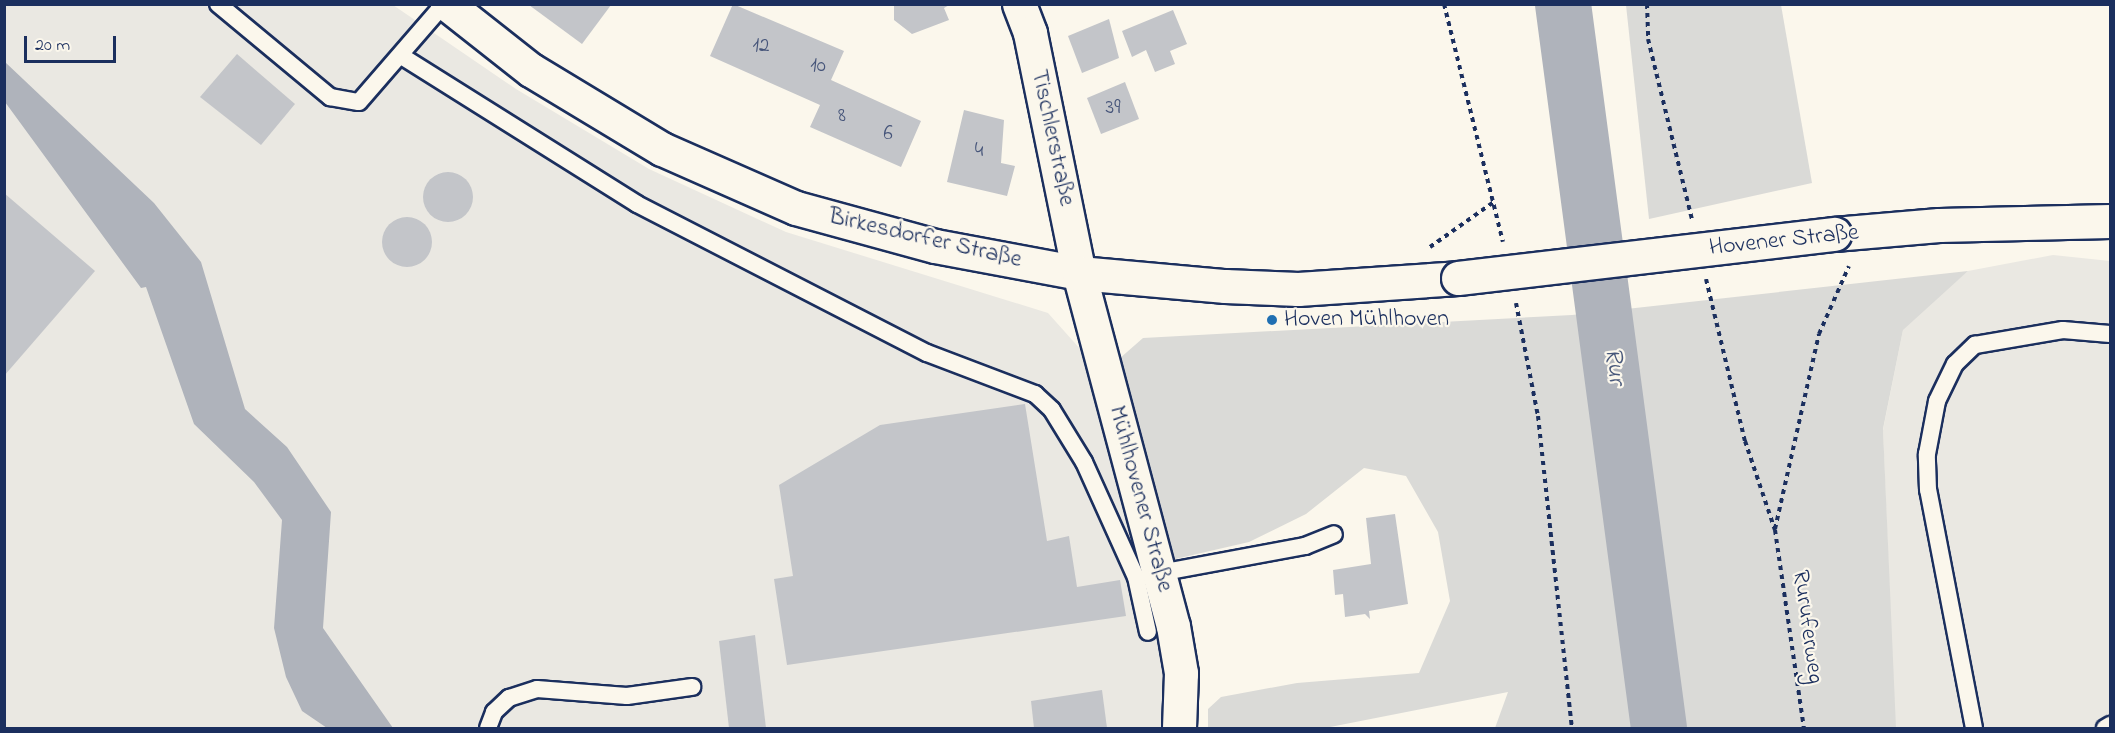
<!DOCTYPE html>
<meta charset="utf-8">
<style>
body{margin:0}
#map{position:relative;width:2115px;height:733px;overflow:hidden;background:#fbf7ec;font-family:"Indie Flower",sans-serif}
div>[style]{position:absolute}
.built>*{inset:0;background:#eae8e2}
.green>*{inset:0;background:#dadad7}
.water>*{inset:0;background:#afb3bb}
.river>*{height:56px;margin:-28px;padding:0 28px;transform-origin:28px;border-radius:28px;background:#afb3bb}
.building>*{inset:0;background:#c3c5c9}
.round{border-radius:50%}
.path>*{height:4px;margin-top:-2px;transform-origin:0;background:repeating-linear-gradient(90deg,#1b2f5e 0 4.5px,transparent 0 9px)}
.roads{filter:drop-shadow(2px 0 #1b2f5e) drop-shadow(-2px 0 #1b2f5e) drop-shadow(0 2px #1b2f5e) drop-shadow(0 -2px #1b2f5e)}
.service>*{height:16px;margin:-8px;padding:0 8px;transform-origin:8px;border-radius:8px;background:#fbf7ec}
.minor>*{height:33px;margin:-16.5px;padding:0 16.5px;transform-origin:16.5px;border-radius:16.5px;background:#fbf7ec}
.secondary>*{height:33px;margin:-16.5px;padding:0 16.5px;transform-origin:16.5px;border-radius:16.5px;background:#fbf7ec}
.bridges{filter:drop-shadow(2px 0 #1b2f5e) drop-shadow(-2px 0 #1b2f5e) drop-shadow(0 2px #1b2f5e) drop-shadow(0 -2px #1b2f5e)}
.secondary-bridge>*{height:33px;margin:-16.5px;padding:0 16.5px;transform-origin:16.5px;border-radius:16.5px;background:#fbf7ec}
.dots>*{width:16px;height:16px;translate:-50% -50%;box-sizing:border-box;border:3px solid #fbf7ec;border-radius:50%}
span{translate:-50% -50%;white-space:nowrap;text-align:center;line-height:1.15;-webkit-text-stroke:4.5px #fbf7ec;paint-order:stroke}
.number-label{font-size:21px;color:#455479}
.number-label span{-webkit-text-stroke-width:0}
.street-label{font-size:24px;color:#1b2f5e}
.poi-label{font-size:24px;color:#1b2f5e}
.left{translate:0 -50%;text-align:left}
.water-label{font-size:26px;color:#47577a;font-style:italic}
.frame{position:absolute;inset:0;border:6px solid #1b2f5e;pointer-events:none}
.scale{position:absolute;left:24px;top:36px;width:92px;height:27px;box-sizing:border-box;border:3px solid #1b2f5e;border-top:0;padding-left:8px;font-size:18px;line-height:21px;white-space:nowrap;color:#1b2f5e;-webkit-text-stroke:4px #fbf7ec;paint-order:stroke}
</style>
<div id="map">
<div class="built">
<div style="clip-path:polygon(4px 5px,393px 5px,516px 89px,649px 169px,786px 232px,1048px 313px,1090px 360px,1167px 674px,1164px 728px,5px 728px)"></div>
<div style="clip-path:polygon(2053px 255px,2110px 261px,2110px 728px,1895px 728px,1883px 430px,1904px 325px,1968px 271px)"></div>
</div>
<div class="green">
<div style="clip-path:polygon(1626px 5px,1781px 5px,1812px 183px,1649px 219px)"></div>
<div style="clip-path:polygon(1968px 271px,1903px 330px,1883px 429px,1896px 728px,1495px 728px,1508px 692px,1325px 728px,1208px 728px,1208px 709px,1221px 697px,1297px 683px,1419px 673px,1450px 601px,1438px 532px,1406px 476px,1364px 468px,1306px 514px,1249px 542px,1171px 560px,1119px 359px,1143px 338px,1572px 315px)"></div>
</div>
<div class="water">
<div style="clip-path:polygon(5px 62px,154px 203px,201px 262px,245px 409px,287px 447px,331px 512px,323px 628px,393px 728px,327px 728px,302px 711px,286px 677px,274px 628px,282px 520px,254px 482px,194px 424px,146px 287px,141px 288px,5px 102px)"></div>
</div>
<div class="river">
<div style="left:1563px;top:4px;width:730px;rotate:82.45deg"></div>
</div>
<div class="building">
<div style="clip-path:polygon(733px 4px,844px 51px,831px 80px,921px 121px,901px 167px,810px 127px,820px 105px,710px 56px)"></div>
<div style="clip-path:polygon(894px 4px,951px 4px,944px 8px,949px 20px,912px 34px,894px 20px)"></div>
<div style="clip-path:polygon(529px 5px,611px 5px,582px 44px)"></div>
<div style="clip-path:polygon(1173px 10px,1187px 44px,1170px 51px,1175px 64px,1155px 72px,1146px 50px,1132px 57px,1122px 31px)"></div>
<div style="clip-path:polygon(1109px 19px,1119px 58px,1082px 73px,1068px 36px)"></div>
<div style="clip-path:polygon(237px 54px,295px 104px,261px 145px,200px 97px)"></div>
<div style="clip-path:polygon(1125px 82px,1139px 119px,1101px 134px,1087px 98px)"></div>
<div style="clip-path:polygon(964px 110px,1004px 120px,1001px 163px,1015px 166px,1007px 196px,947px 182px)"></div>
<div class="round" style="left:423px;top:172px;width:50px;height:50px"></div>
<div style="clip-path:polygon(4px 193px,95px 271px,4px 376px)"></div>
<div class="round" style="left:382px;top:217px;width:50px;height:50px"></div>
<div style="clip-path:polygon(1025px 404px,1047px 541px,1069px 536px,1077px 587px,1120px 580px,1126px 616px,787px 665px,774px 579px,793px 576px,779px 485px,880px 425px)"></div>
<div style="clip-path:polygon(1395px 514px,1408px 604px,1369px 611px,1370px 619px,1365px 614px,1345px 617px,1343px 594px,1335px 595px,1333px 570px,1371px 564px,1366px 518px)"></div>
<div style="clip-path:polygon(755px 635px,766px 728px,729px 728px,719px 641px)"></div>
<div style="clip-path:polygon(1102px 690px,1107px 728px,1034px 728px,1031px 701px)"></div>
</div>
<div class="path">
<div style="left:1444px;top:4px;width:245px;rotate:76.1deg"></div>
<div style="left:1647px;top:4px;width:35px;rotate:88deg"></div>
<div style="left:1648px;top:39px;width:185px;rotate:76.3deg"></div>
<div style="left:1430px;top:247px;width:80px;rotate:-35.3deg"></div>
<div style="left:1706px;top:279px;width:167px;rotate:76.5deg"></div>
<div style="left:1745px;top:441px;width:94px;rotate:71.4deg"></div>
<div style="left:1775px;top:530px;width:200px;rotate:81.7deg"></div>
<div style="left:1516px;top:303px;width:115px;rotate:79deg"></div>
<div style="left:1538px;top:416px;width:314px;rotate:83.8deg"></div>
<div style="left:1775px;top:529px;width:200px;rotate:-77.3deg"></div>
<div style="left:1819px;top:334px;width:74px;rotate:-66.2deg"></div>
</div>
<div class="roads">
<div class="service">
<div style="left:218px;top:4px;width:146px;rotate:39.7deg"></div>
<div style="left:330px;top:97px;width:29px;rotate:10deg"></div>
<div style="left:359px;top:102px;width:130px;rotate:-49.1deg"></div>
<div style="left:403px;top:57px;width:276px;rotate:32.1deg"></div>
<div style="left:637px;top:204px;width:326px;rotate:27.2deg"></div>
<div style="left:927px;top:353px;width:116px;rotate:20.8deg"></div>
<div style="left:1035px;top:394px;width:23px;rotate:43deg"></div>
<div style="left:1052px;top:410px;width:61px;rotate:58.4deg"></div>
<div style="left:1084px;top:462px;width:126px;rotate:65.7deg"></div>
<div style="left:1136px;top:577px;width:56px;rotate:77.7deg"></div>
<div style="left:1154px;top:574px;width:154px;rotate:-10.5deg"></div>
<div style="left:1305px;top:546px;width:31px;rotate:-22deg"></div>
<div style="left:488px;top:728px;width:17px;rotate:-69deg"></div>
<div style="left:494px;top:712px;width:21px;rotate:-43deg"></div>
<div style="left:509px;top:698px;width:29px;rotate:-18deg"></div>
<div style="left:537px;top:689px;width:90px;rotate:4.4deg"></div>
<div style="left:627px;top:696px;width:66px;rotate:-7.9deg"></div>
<div style="left:1974px;top:728px;width:242px;rotate:-100.9deg"></div>
<div style="left:1928px;top:490px;width:36px;rotate:-92deg"></div>
<div style="left:1927px;top:454px;width:54px;rotate:-79.3deg"></div>
<div style="left:1937px;top:401px;width:41px;rotate:-64.1deg"></div>
<div style="left:1955px;top:364px;width:28px;rotate:-44deg"></div>
<div style="left:1975px;top:345px;width:89px;rotate:-9.7deg"></div>
<div style="left:2063px;top:330px;width:47px;rotate:4.9deg"></div>
<div style="left:2105px;top:728px;width:6px;rotate:-31deg"></div>
</div>
<div class="minor">
<div style="left:1019px;top:4px;width:31px;rotate:69deg"></div>
<div style="left:1030px;top:33px;width:245px;rotate:78.5deg"></div>
<div style="left:1079px;top:273px;width:365px;rotate:75.1deg"></div>
<div style="left:1173px;top:626px;width:48px;rotate:80.3deg"></div>
<div style="left:1181px;top:673px;width:55px;rotate:92.1deg"></div>
</div>
<div class="secondary">
<div style="left:447px;top:4px;width:107px;rotate:38.2deg"></div>
<div style="left:531px;top:70px;width:153px;rotate:31.1deg"></div>
<div style="left:662px;top:149px;width:146px;rotate:23.8deg"></div>
<div style="left:796px;top:208px;width:144px;rotate:15.3deg"></div>
<div style="left:935px;top:246px;width:147px;rotate:10.6deg"></div>
<div style="left:1079px;top:273px;width:147px;rotate:5.1deg"></div>
<div style="left:1225px;top:286px;width:73px;rotate:2.4deg"></div>
<div style="left:1298px;top:289px;width:160px;rotate:-3.9deg"></div>
<div style="left:1834px;top:234px;width:105px;rotate:-4.9deg"></div>
<div style="left:1939px;top:225px;width:171px;rotate:-1.3deg"></div>
</div>
</div>
<div class="bridges">
<div class="secondary-bridge">
<div style="left:1458px;top:278px;width:379px;rotate:-6.7deg"></div>
</div>
</div>
<div class="dots">
<div style="left:1272px;top:320px;background:#1f6fb2"></div>
</div>
<div class="number-label">
<span style="left:761px;top:46px">12</span>
<span style="left:818px;top:66px">10</span>
<span style="left:1113px;top:108px">39</span>
<span style="left:842px;top:116px">8</span>
<span style="left:888px;top:134px">6</span>
<span style="left:979px;top:151px">4</span>
</div>
<div class="street-label">
<span style="left:1052px;top:138px;rotate:78deg">Tischlerstraße</span>
<span style="left:925px;top:239px;rotate:13deg">Birkesdorfer Straße</span>
<span style="left:1784px;top:241px;rotate:-6deg">Hovener Straße</span>
<span style="left:1140px;top:499px;rotate:75deg">Mühlhovener Straße</span>
<span style="left:1807px;top:627px;rotate:82deg">Ruruferweg</span>
</div>
<div class="poi-label">
<span class="left" style="left:1284px;top:320px">Hoven Mühlhoven</span>
</div>
<div class="water-label">
<span style="left:1613px;top:366px;rotate:83deg">Rur</span>
</div>
<div class="frame"></div>
<div class="scale">20 m</div>
</div>
